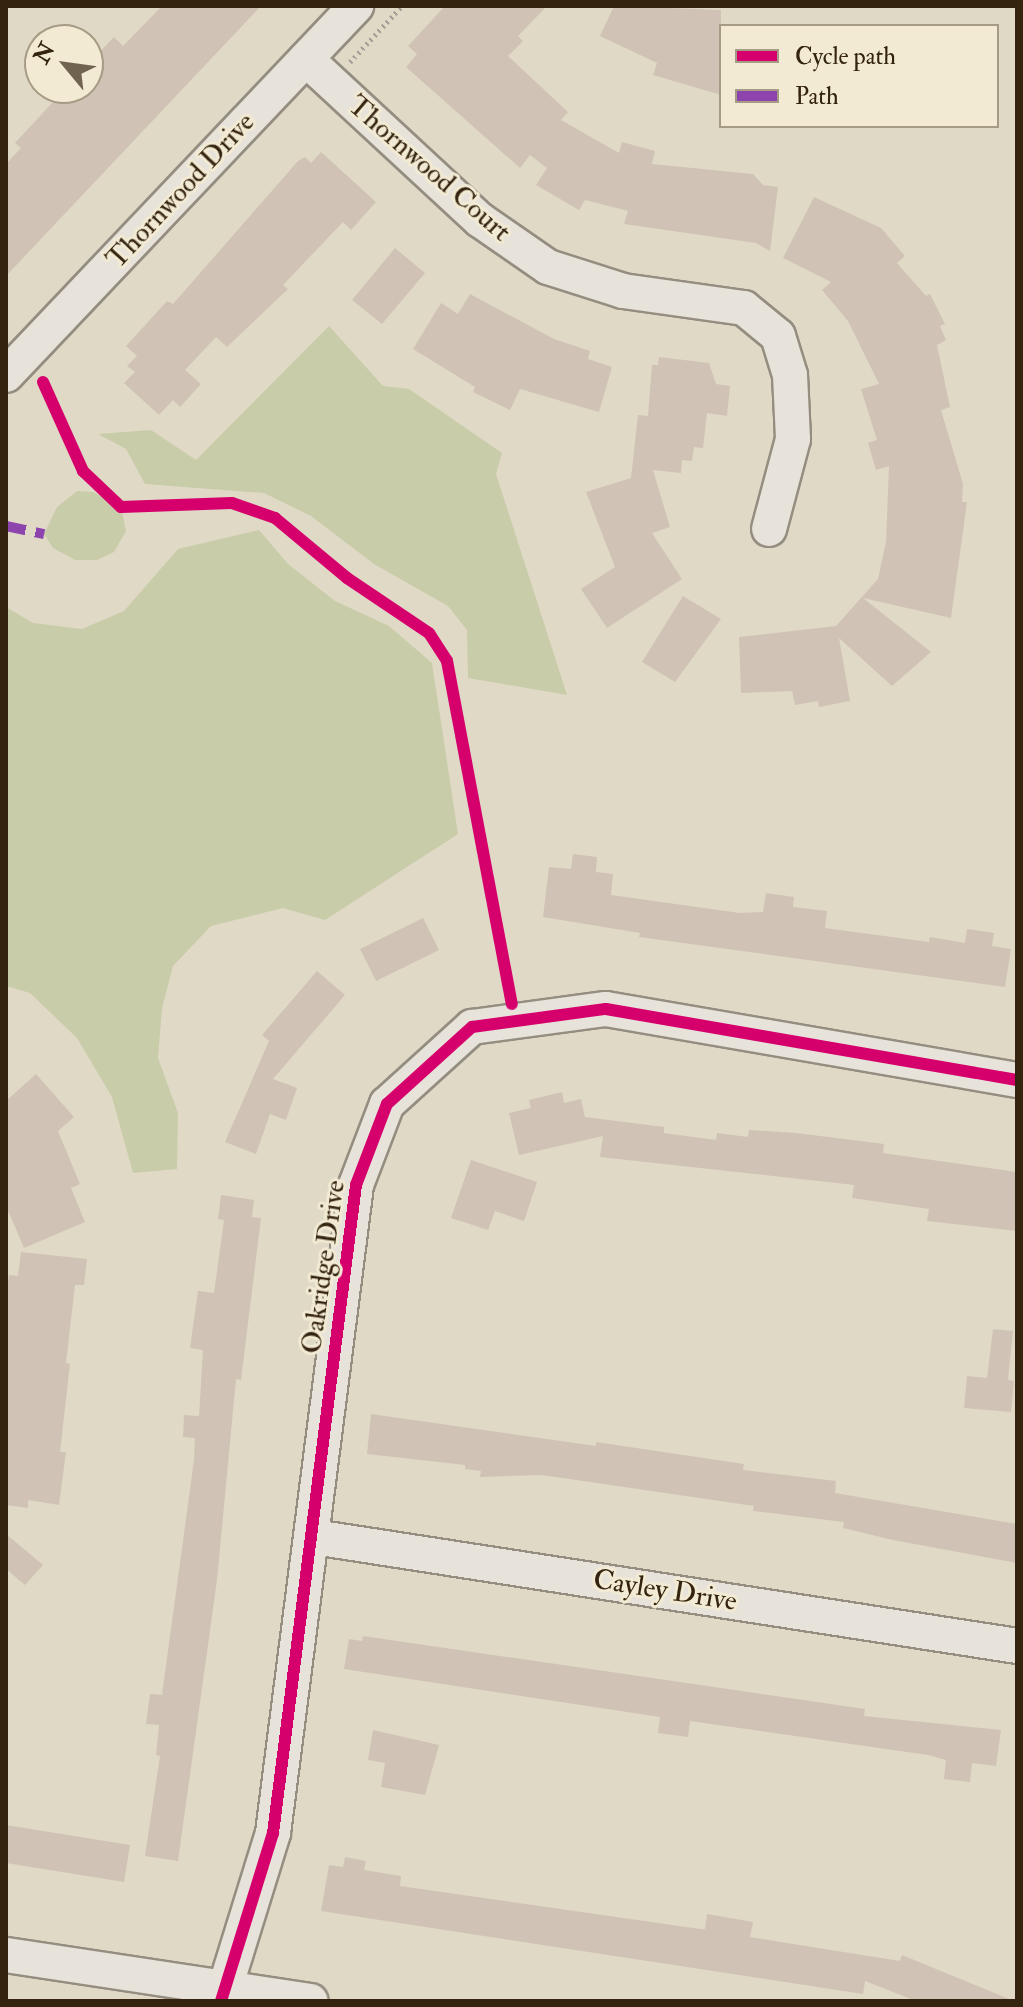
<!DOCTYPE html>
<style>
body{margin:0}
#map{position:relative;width:1023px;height:2007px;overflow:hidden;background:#e0d9c6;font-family:"IM FELL Double Pica",serif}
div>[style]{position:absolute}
.green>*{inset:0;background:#c8cca9}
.building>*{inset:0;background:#d0c3b5}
.path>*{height:5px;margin-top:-2.5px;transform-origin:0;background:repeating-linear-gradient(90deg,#a5a198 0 2px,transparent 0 6px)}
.roads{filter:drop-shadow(2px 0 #948d80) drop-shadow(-2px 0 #948d80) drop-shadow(0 2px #948d80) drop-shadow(0 -2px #948d80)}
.minor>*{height:34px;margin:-17px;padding:0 17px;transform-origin:17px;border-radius:17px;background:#e7e3da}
.quiet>*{height:10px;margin-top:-5px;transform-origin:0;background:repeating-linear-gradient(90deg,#8e44ad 0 20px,transparent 0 30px)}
.cycleway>*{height:12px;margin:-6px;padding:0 6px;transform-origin:6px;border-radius:6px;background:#d6006c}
span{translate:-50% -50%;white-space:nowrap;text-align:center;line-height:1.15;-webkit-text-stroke:6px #f2ead3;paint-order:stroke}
.street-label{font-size:28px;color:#34240f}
.frame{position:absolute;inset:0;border:8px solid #34240f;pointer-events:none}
.legend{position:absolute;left:719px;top:24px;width:280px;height:104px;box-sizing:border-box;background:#f2ead3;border:2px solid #a69b85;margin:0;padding:10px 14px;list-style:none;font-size:24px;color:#34240f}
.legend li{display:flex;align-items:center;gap:16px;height:40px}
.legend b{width:40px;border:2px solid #a69b85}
.north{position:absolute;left:24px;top:24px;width:80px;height:80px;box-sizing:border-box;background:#f2ead3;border:2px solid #a69b85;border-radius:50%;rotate:299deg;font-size:22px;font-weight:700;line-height:32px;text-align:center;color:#34240f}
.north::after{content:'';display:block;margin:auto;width:28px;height:36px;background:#70634f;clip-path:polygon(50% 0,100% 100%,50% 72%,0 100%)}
</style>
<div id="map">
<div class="green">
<div style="clip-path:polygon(329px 326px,383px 386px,409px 389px,502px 453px,496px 474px,567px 695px,468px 678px,467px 630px,448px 606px,374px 564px,311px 516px,264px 493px,145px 484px,126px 449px,98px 434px,151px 430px,196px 460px)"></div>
<div style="clip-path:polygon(77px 491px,93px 492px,121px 507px,126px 531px,114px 552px,97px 560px,75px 560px,53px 548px,44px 534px,57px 507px)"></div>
<div style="clip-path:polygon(259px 530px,288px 564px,335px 601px,389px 626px,432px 663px,458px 834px,325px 920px,283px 908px,211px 926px,173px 966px,162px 1008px,158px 1058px,178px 1113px,177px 1169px,133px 1173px,112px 1097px,77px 1038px,30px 993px,6px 986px,6px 607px,33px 623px,82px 629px,124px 611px,178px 549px)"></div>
</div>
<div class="building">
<div style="clip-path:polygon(162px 6px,261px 6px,6px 276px,6px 164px,21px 148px,15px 143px,66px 88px,88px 88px,88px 64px,114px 37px,123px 46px)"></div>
<div style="clip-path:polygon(445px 6px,547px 6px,518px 36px,523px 41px,508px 56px,568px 112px,561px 120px,619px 153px,622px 142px,655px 151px,652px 164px,753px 174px,763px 185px,778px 187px,770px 251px,756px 243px,624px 224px,628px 211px,585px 200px,579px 210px,536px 185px,547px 168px,530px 155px,520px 168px,406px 67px,417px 54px,408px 46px)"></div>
<div style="clip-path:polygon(614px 6px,721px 10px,721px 95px,653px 75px,657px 63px,600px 36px)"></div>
<div style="clip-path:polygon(321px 152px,376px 202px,351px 230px,343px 222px,283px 285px,288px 289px,227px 347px,216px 337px,185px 370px,201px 384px,180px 407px,173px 400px,159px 415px,124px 383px,135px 372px,127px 366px,137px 356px,126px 346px,167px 301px,173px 304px,298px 161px,305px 157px,311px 163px)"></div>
<div style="clip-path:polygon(814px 197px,881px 228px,905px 256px,897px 263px,926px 296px,930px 294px,945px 324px,940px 326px,946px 340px,937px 345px,950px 407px,941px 410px,963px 484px,962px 502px,967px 502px,951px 618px,863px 598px,931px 652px,892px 686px,839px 638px,850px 701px,819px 707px,818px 701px,795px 705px,792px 691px,741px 693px,739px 637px,836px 626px,878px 579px,886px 542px,889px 466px,876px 470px,868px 443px,877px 440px,861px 389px,879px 384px,848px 321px,822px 290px,831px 282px,783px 258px)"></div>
<div style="clip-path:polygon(395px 248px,425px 273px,382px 324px,352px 300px)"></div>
<div style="clip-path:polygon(470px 294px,554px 339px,590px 351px,588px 359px,612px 367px,599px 412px,520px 389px,510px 410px,473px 392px,475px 387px,413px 349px,441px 303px,458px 314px)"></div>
<div style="clip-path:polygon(659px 357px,709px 363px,716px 384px,730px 386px,727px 416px,707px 413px,703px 448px,694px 447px,692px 461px,682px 460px,681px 473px,653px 470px,670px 527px,652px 533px,682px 579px,607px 628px,581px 589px,615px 567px,586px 492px,631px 478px,638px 415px,648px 416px,652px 365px,658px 365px)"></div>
<div style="clip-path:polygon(683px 596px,721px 619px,675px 682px,642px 662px)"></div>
<div style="clip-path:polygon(573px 854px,597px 857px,596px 872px,613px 874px,611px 895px,740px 913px,763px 912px,766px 893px,794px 897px,793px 907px,827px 911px,825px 928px,929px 942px,930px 937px,965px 943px,967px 929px,994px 933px,992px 946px,1011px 949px,1005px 987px,639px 937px,640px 933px,543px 917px,549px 867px,571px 869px)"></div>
<div style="clip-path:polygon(423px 918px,439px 950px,376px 981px,360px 949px)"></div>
<div style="clip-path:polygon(317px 971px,345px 995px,273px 1079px,297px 1088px,286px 1120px,270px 1114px,256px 1154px,225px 1142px,269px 1041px,262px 1035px)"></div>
<div style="clip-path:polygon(36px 1074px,74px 1117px,58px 1131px,80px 1184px,71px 1188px,85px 1222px,24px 1248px,6px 1206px,6px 1101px)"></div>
<div style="clip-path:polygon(562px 1092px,564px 1103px,581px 1099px,585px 1117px,664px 1127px,664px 1133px,716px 1140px,717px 1133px,748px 1137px,749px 1130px,796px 1133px,884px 1144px,883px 1153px,1017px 1172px,1017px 1231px,927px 1221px,929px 1209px,852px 1198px,854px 1185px,600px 1157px,603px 1136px,519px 1155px,509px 1113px,531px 1108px,529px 1100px)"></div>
<div style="clip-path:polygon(471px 1160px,537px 1182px,524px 1221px,495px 1211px,488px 1230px,451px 1218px)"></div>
<div style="clip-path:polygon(221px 1195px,254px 1200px,252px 1217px,261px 1218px,241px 1380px,236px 1379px,217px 1580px,178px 1861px,145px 1856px,160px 1756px,156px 1755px,159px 1725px,146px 1724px,150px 1694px,162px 1695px,194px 1460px,195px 1438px,183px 1437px,184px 1415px,199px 1416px,203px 1350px,190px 1348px,198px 1291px,214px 1293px,224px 1220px,218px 1219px)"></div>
<div style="clip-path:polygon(21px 1252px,87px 1259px,84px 1285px,75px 1285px,66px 1363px,70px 1364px,60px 1452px,66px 1452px,59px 1505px,28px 1500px,28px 1508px,6px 1505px,6px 1299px,9px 1275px,18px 1276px)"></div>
<div style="clip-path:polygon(993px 1329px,1013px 1331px,1008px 1380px,1014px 1381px,1011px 1412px,964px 1408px,967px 1376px,987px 1378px)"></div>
<div style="clip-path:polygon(371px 1414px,596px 1446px,596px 1442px,744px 1464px,743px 1470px,836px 1481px,835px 1493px,1017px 1524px,1017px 1563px,893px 1540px,843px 1528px,844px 1522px,753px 1511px,754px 1506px,542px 1475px,480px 1477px,481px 1471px,465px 1469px,465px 1465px,367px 1454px)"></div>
<div style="clip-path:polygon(6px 1534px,43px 1565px,25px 1585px,6px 1569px)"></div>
<div style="clip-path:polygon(363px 1636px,865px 1709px,864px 1716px,1001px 1730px,996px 1766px,972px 1763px,970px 1782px,944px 1779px,946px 1760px,928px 1755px,690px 1721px,688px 1737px,658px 1733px,660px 1717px,344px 1669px,349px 1639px,362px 1641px)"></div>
<div style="clip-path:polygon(373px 1730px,439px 1745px,425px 1795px,381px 1787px,385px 1763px,368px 1760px)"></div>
<div style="clip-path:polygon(6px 1825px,130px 1845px,124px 1882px,6px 1863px)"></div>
<div style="clip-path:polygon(345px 1857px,366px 1861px,364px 1870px,401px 1876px,400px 1886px,700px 1929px,705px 1929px,707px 1914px,753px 1922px,750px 1937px,900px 1961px,902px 1955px,1014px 2001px,916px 2001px,865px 1981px,863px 1994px,321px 1911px,329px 1865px,343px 1867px)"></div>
</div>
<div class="path">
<div style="left:350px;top:62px;width:76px;rotate:-47.1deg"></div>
</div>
<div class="roads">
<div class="minor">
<div style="left:306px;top:59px;width:237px;rotate:42.8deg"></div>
<div style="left:480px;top:220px;width:83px;rotate:34.7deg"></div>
<div style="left:548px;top:267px;width:79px;rotate:17.7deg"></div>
<div style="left:623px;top:291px;width:122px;rotate:8deg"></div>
<div style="left:744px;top:308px;width:44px;rotate:39.5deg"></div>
<div style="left:778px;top:336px;width:41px;rotate:72.9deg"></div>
<div style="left:790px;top:375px;width:64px;rotate:87.3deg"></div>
<div style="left:793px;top:439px;width:93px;rotate:104.9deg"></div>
<div style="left:6px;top:375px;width:509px;rotate:-46.51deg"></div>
<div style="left:314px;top:1537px;width:711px;rotate:8.81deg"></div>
<div style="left:6px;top:1955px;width:308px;rotate:8.6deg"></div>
<div style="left:221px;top:2001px;width:176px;rotate:-72.8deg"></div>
<div style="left:273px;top:1833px;width:653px;rotate:-82.7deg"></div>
<div style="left:356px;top:1185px;width:87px;rotate:-69.1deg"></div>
<div style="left:387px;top:1104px;width:115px;rotate:-42.2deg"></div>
<div style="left:472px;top:1027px;width:135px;rotate:-7.7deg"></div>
<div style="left:606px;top:1009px;width:417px;rotate:9.8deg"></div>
</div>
</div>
<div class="quiet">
<div style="left:6px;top:526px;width:39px;rotate:12deg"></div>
</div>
<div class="cycleway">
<div style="left:43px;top:382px;width:98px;rotate:65.8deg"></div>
<div style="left:83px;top:471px;width:52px;rotate:43.5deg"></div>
<div style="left:121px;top:507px;width:111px;rotate:-2.1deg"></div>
<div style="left:232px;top:503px;width:46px;rotate:19.2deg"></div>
<div style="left:275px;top:518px;width:94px;rotate:39.8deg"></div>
<div style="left:347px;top:578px;width:99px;rotate:33.9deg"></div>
<div style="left:429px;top:633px;width:33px;rotate:57deg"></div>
<div style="left:447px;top:661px;width:349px;rotate:79.3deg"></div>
<div style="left:221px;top:2001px;width:176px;rotate:-72.8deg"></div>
<div style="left:273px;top:1833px;width:653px;rotate:-82.7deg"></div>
<div style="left:356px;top:1185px;width:87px;rotate:-69.1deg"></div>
<div style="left:387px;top:1104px;width:115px;rotate:-42.2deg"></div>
<div style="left:472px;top:1027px;width:135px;rotate:-7.7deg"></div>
<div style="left:606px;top:1009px;width:417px;rotate:9.8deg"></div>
</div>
<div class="street-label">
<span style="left:429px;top:169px;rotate:41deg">Thornwood Court</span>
<span style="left:181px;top:191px;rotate:-47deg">Thornwood Drive</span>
<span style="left:324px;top:1267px;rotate:-82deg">Oakridge Drive</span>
<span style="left:665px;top:1591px;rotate:9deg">Cayley Drive</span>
</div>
<div class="frame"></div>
<ul class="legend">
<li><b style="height:10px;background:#d6006c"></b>Cycle path</li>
<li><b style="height:10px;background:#8e44ad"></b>Path</li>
</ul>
<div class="north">N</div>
</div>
